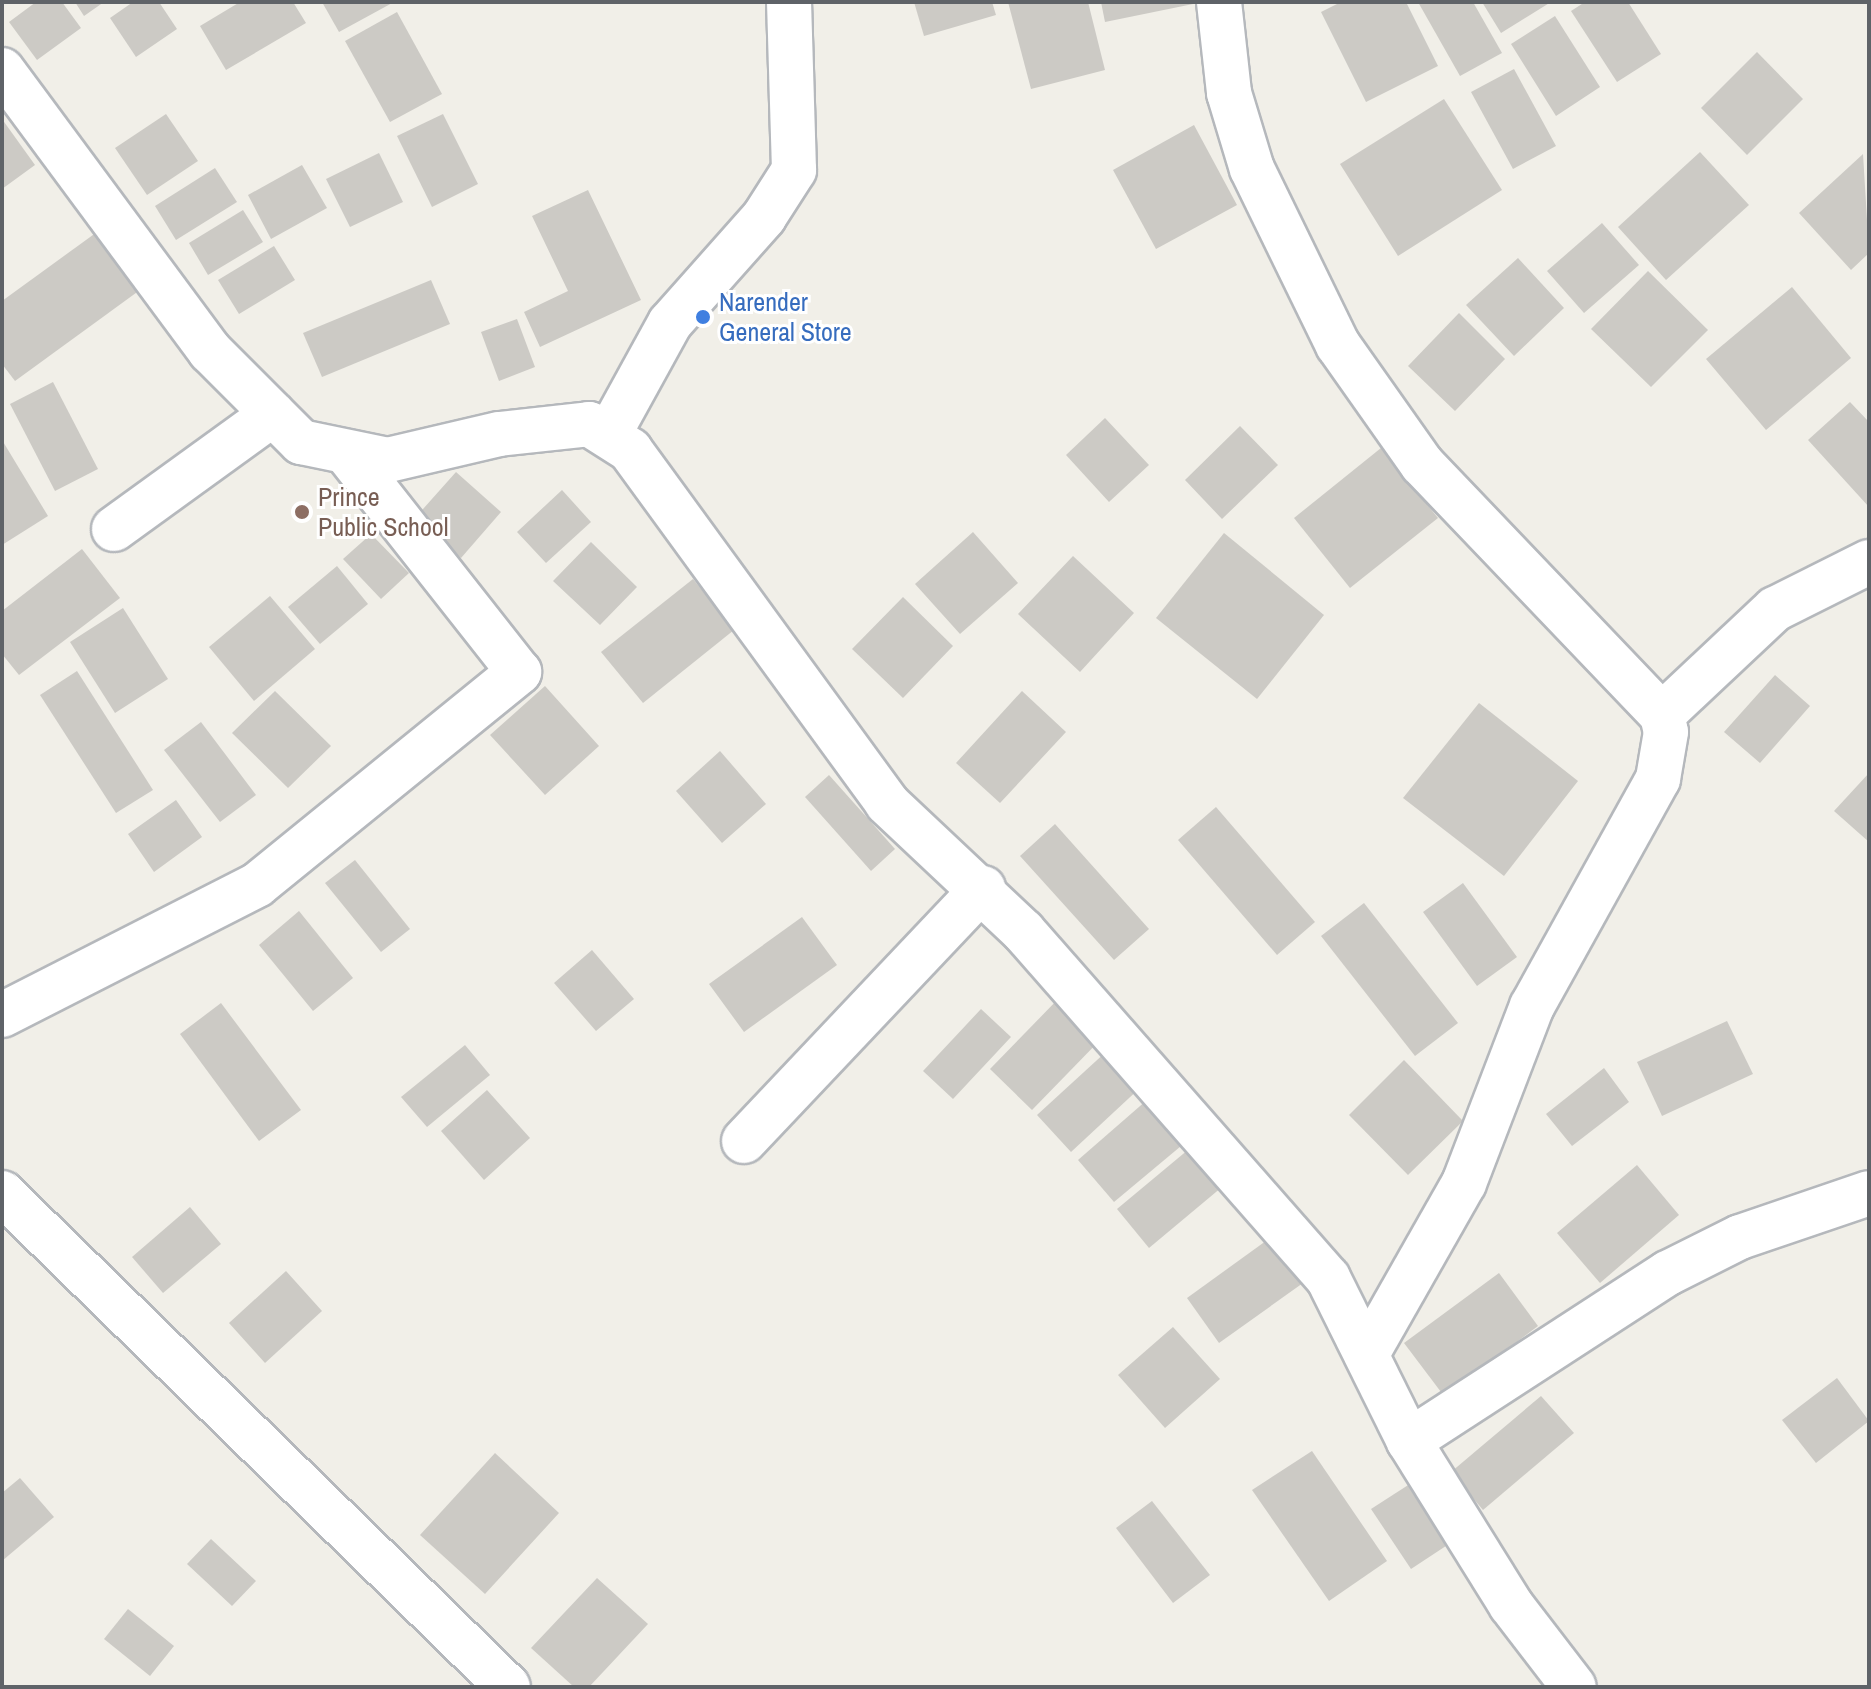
<!DOCTYPE html>
<style>
body{margin:0}
#map{position:relative;width:1871px;height:1689px;overflow:hidden;background:#f1efe8;font-family:"Archivo Narrow",sans-serif}
div>[style]{position:absolute}
.building>*{inset:0;background:#cccac5}
.roads{filter:drop-shadow(2px 0 #b5b8bc) drop-shadow(-2px 0 #b5b8bc) drop-shadow(0 2px #b5b8bc) drop-shadow(0 -2px #b5b8bc)}
.minor>*{height:44px;margin:-22px;padding:0 22px;transform-origin:22px;border-radius:22px;background:#fff}
.dots>*{width:22px;height:22px;translate:-50% -50%;box-sizing:border-box;border:4px solid #fff;border-radius:50%}
span{translate:-50% -50%;white-space:nowrap;text-align:center;line-height:1.15;-webkit-text-stroke:6px #fff;paint-order:stroke}
.shop-label{font-size:26px;color:#366cbe}
.left{translate:0 -50%;text-align:left}
.education-label{font-size:26px;color:#785e54}
.frame{position:absolute;inset:0;border:4px solid #5f6368;pointer-events:none}
</style>
<div id="map">
<div class="building">
<div style="clip-path:polygon(36px 2px,62px 2px,81px 28px,37px 60px,9px 22px)"></div>
<div style="clip-path:polygon(75px 2px,104px 2px,84px 16px)"></div>
<div style="clip-path:polygon(133px 2px,159px 2px,177px 29px,136px 57px,110px 18px)"></div>
<div style="clip-path:polygon(240px 2px,293px 2px,306px 23px,226px 70px,200px 26px)"></div>
<div style="clip-path:polygon(322px 2px,394px 2px,339px 32px)"></div>
<div style="clip-path:polygon(914px 2px,992px 2px,996px 15px,924px 36px)"></div>
<div style="clip-path:polygon(1008px 2px,1088px 2px,1105px 70px,1031px 89px)"></div>
<div style="clip-path:polygon(1101px 2px,1197px 2px,1198px 3px,1105px 22px)"></div>
<div style="clip-path:polygon(1341px 2px,1406px 2px,1438px 66px,1366px 102px,1321px 12px)"></div>
<div style="clip-path:polygon(1418px 2px,1473px 2px,1502px 53px,1460px 76px)"></div>
<div style="clip-path:polygon(1482px 2px,1551px 2px,1501px 33px)"></div>
<div style="clip-path:polygon(1585px 2px,1628px 2px,1661px 54px,1617px 82px,1571px 11px)"></div>
<div style="clip-path:polygon(397px 12px,442px 94px,390px 122px,345px 41px)"></div>
<div style="clip-path:polygon(1555px 16px,1600px 87px,1556px 116px,1511px 44px)"></div>
<div style="clip-path:polygon(1757px 52px,1803px 99px,1747px 155px,1701px 108px)"></div>
<div style="clip-path:polygon(1514px 69px,1556px 146px,1513px 169px,1471px 92px)"></div>
<div style="clip-path:polygon(1444px 99px,1502px 190px,1398px 256px,1340px 164px)"></div>
<div style="clip-path:polygon(166px 114px,198px 161px,147px 195px,115px 148px)"></div>
<div style="clip-path:polygon(443px 114px,478px 184px,432px 207px,397px 136px)"></div>
<div style="clip-path:polygon(2px 119px,35px 165px,2px 189px)"></div>
<div style="clip-path:polygon(1194px 125px,1237px 205px,1156px 249px,1113px 170px)"></div>
<div style="clip-path:polygon(1700px 152px,1749px 205px,1666px 280px,1618px 227px)"></div>
<div style="clip-path:polygon(379px 153px,403px 202px,350px 227px,326px 179px)"></div>
<div style="clip-path:polygon(1863px 154px,1869px 253px,1851px 270px,1799px 213px)"></div>
<div style="clip-path:polygon(302px 165px,327px 208px,271px 239px,248px 195px)"></div>
<div style="clip-path:polygon(215px 168px,237px 202px,176px 240px,155px 206px)"></div>
<div style="clip-path:polygon(588px 190px,641px 300px,540px 347px,524px 312px,568px 291px,532px 216px)"></div>
<div style="clip-path:polygon(243px 210px,263px 242px,208px 275px,189px 243px)"></div>
<div style="clip-path:polygon(1602px 223px,1639px 265px,1584px 313px,1547px 271px)"></div>
<div style="clip-path:polygon(97px 232px,140px 290px,15px 381px,2px 364px,2px 301px)"></div>
<div style="clip-path:polygon(274px 246px,295px 280px,239px 314px,218px 280px)"></div>
<div style="clip-path:polygon(1518px 258px,1564px 308px,1514px 356px,1466px 305px)"></div>
<div style="clip-path:polygon(1648px 271px,1708px 330px,1651px 387px,1591px 329px)"></div>
<div style="clip-path:polygon(431px 280px,450px 324px,322px 377px,303px 333px)"></div>
<div style="clip-path:polygon(1792px 287px,1851px 358px,1766px 430px,1706px 359px)"></div>
<div style="clip-path:polygon(1459px 313px,1505px 359px,1455px 411px,1408px 366px)"></div>
<div style="clip-path:polygon(517px 319px,535px 367px,499px 381px,481px 332px)"></div>
<div style="clip-path:polygon(53px 382px,98px 469px,55px 491px,10px 404px)"></div>
<div style="clip-path:polygon(1850px 402px,1869px 422px,1869px 507px,1808px 440px)"></div>
<div style="clip-path:polygon(1105px 418px,1149px 465px,1109px 502px,1066px 455px)"></div>
<div style="clip-path:polygon(1240px 426px,1278px 465px,1222px 519px,1185px 480px)"></div>
<div style="clip-path:polygon(2px 440px,48px 516px,2px 545px)"></div>
<div style="clip-path:polygon(1381px 448px,1438px 518px,1350px 588px,1294px 518px)"></div>
<div style="clip-path:polygon(456px 472px,501px 512px,461px 558px,415px 518px)"></div>
<div style="clip-path:polygon(562px 490px,591px 522px,546px 563px,517px 532px)"></div>
<div style="clip-path:polygon(973px 532px,1018px 583px,960px 634px,915px 584px)"></div>
<div style="clip-path:polygon(1224px 533px,1324px 615px,1257px 699px,1156px 618px)"></div>
<div style="clip-path:polygon(371px 534px,409px 573px,381px 599px,343px 559px)"></div>
<div style="clip-path:polygon(591px 542px,637px 587px,600px 625px,553px 581px)"></div>
<div style="clip-path:polygon(82px 549px,120px 598px,19px 675px,2px 654px,2px 611px)"></div>
<div style="clip-path:polygon(1073px 556px,1134px 613px,1080px 672px,1018px 614px)"></div>
<div style="clip-path:polygon(337px 566px,368px 604px,320px 644px,288px 607px)"></div>
<div style="clip-path:polygon(693px 579px,734px 630px,643px 703px,601px 652px)"></div>
<div style="clip-path:polygon(270px 596px,315px 649px,254px 701px,209px 647px)"></div>
<div style="clip-path:polygon(903px 597px,953px 646px,903px 698px,852px 649px)"></div>
<div style="clip-path:polygon(123px 608px,168px 679px,115px 713px,70px 642px)"></div>
<div style="clip-path:polygon(77px 671px,153px 790px,116px 813px,40px 695px)"></div>
<div style="clip-path:polygon(1775px 675px,1810px 706px,1760px 763px,1724px 732px)"></div>
<div style="clip-path:polygon(545px 686px,599px 746px,545px 795px,490px 735px)"></div>
<div style="clip-path:polygon(275px 691px,331px 746px,288px 788px,232px 733px)"></div>
<div style="clip-path:polygon(1022px 691px,1066px 732px,1000px 803px,956px 763px)"></div>
<div style="clip-path:polygon(1479px 703px,1578px 781px,1504px 876px,1403px 798px)"></div>
<div style="clip-path:polygon(201px 722px,256px 795px,220px 822px,164px 750px)"></div>
<div style="clip-path:polygon(720px 751px,766px 804px,722px 843px,676px 791px)"></div>
<div style="clip-path:polygon(1869px 773px,1869px 842px,1834px 811px)"></div>
<div style="clip-path:polygon(829px 775px,895px 849px,871px 871px,805px 797px)"></div>
<div style="clip-path:polygon(176px 800px,202px 837px,154px 872px,128px 834px)"></div>
<div style="clip-path:polygon(1216px 807px,1315px 922px,1277px 955px,1178px 840px)"></div>
<div style="clip-path:polygon(1055px 824px,1149px 929px,1114px 960px,1020px 856px)"></div>
<div style="clip-path:polygon(355px 860px,410px 929px,381px 952px,325px 883px)"></div>
<div style="clip-path:polygon(1463px 883px,1517px 957px,1477px 986px,1423px 912px)"></div>
<div style="clip-path:polygon(1364px 903px,1458px 1023px,1415px 1056px,1321px 936px)"></div>
<div style="clip-path:polygon(299px 911px,353px 978px,313px 1011px,259px 945px)"></div>
<div style="clip-path:polygon(802px 917px,837px 965px,744px 1032px,709px 984px)"></div>
<div style="clip-path:polygon(592px 950px,634px 999px,596px 1031px,554px 983px)"></div>
<div style="clip-path:polygon(1061px 996px,1103px 1037px,1032px 1110px,990px 1069px)"></div>
<div style="clip-path:polygon(221px 1003px,301px 1110px,259px 1141px,180px 1034px)"></div>
<div style="clip-path:polygon(981px 1009px,1011px 1037px,953px 1099px,923px 1071px)"></div>
<div style="clip-path:polygon(1727px 1021px,1753px 1074px,1662px 1116px,1637px 1062px)"></div>
<div style="clip-path:polygon(465px 1045px,490px 1075px,427px 1127px,401px 1097px)"></div>
<div style="clip-path:polygon(1108px 1050px,1142px 1086px,1071px 1152px,1037px 1115px)"></div>
<div style="clip-path:polygon(1404px 1060px,1463px 1121px,1408px 1175px,1349px 1115px)"></div>
<div style="clip-path:polygon(1604px 1068px,1629px 1102px,1572px 1146px,1546px 1114px)"></div>
<div style="clip-path:polygon(487px 1090px,530px 1138px,484px 1180px,441px 1131px)"></div>
<div style="clip-path:polygon(1155px 1093px,1193px 1136px,1114px 1202px,1078px 1160px)"></div>
<div style="clip-path:polygon(1195px 1144px,1228px 1182px,1149px 1248px,1117px 1209px)"></div>
<div style="clip-path:polygon(1637px 1165px,1679px 1215px,1600px 1283px,1557px 1233px)"></div>
<div style="clip-path:polygon(190px 1207px,221px 1244px,163px 1293px,132px 1257px)"></div>
<div style="clip-path:polygon(1270px 1238px,1303px 1283px,1219px 1343px,1187px 1298px)"></div>
<div style="clip-path:polygon(286px 1271px,322px 1311px,265px 1363px,229px 1323px)"></div>
<div style="clip-path:polygon(1499px 1273px,1538px 1326px,1444px 1396px,1404px 1343px)"></div>
<div style="clip-path:polygon(1173px 1327px,1220px 1379px,1165px 1428px,1118px 1375px)"></div>
<div style="clip-path:polygon(1837px 1378px,1869px 1421px,1816px 1463px,1782px 1420px)"></div>
<div style="clip-path:polygon(1541px 1396px,1574px 1433px,1483px 1510px,1451px 1472px)"></div>
<div style="clip-path:polygon(1312px 1451px,1387px 1561px,1329px 1601px,1252px 1490px)"></div>
<div style="clip-path:polygon(495px 1453px,559px 1513px,485px 1594px,420px 1535px)"></div>
<div style="clip-path:polygon(20px 1478px,54px 1517px,2px 1561px,2px 1493px)"></div>
<div style="clip-path:polygon(1416px 1480px,1455px 1540px,1411px 1569px,1371px 1509px)"></div>
<div style="clip-path:polygon(1152px 1501px,1210px 1575px,1173px 1603px,1116px 1528px)"></div>
<div style="clip-path:polygon(211px 1539px,256px 1581px,232px 1606px,187px 1564px)"></div>
<div style="clip-path:polygon(597px 1578px,648px 1624px,589px 1687px,574px 1687px,531px 1648px)"></div>
<div style="clip-path:polygon(128px 1609px,174px 1646px,150px 1676px,104px 1639px)"></div>
</div>
<div class="roads">
<div class="minor">
<div style="left:1219px;top:2px;width:92px;rotate:83.7deg"></div>
<div style="left:1229px;top:93px;width:79px;rotate:73.2deg"></div>
<div style="left:1252px;top:169px;width:196px;rotate:64deg"></div>
<div style="left:1338px;top:345px;width:146px;rotate:54.8deg"></div>
<div style="left:1422px;top:464px;width:347px;rotate:46.3deg"></div>
<div style="left:1662px;top:715px;width:17px;rotate:77deg"></div>
<div style="left:1666px;top:732px;width:48px;rotate:99.7deg"></div>
<div style="left:1658px;top:779px;width:260px;rotate:119deg"></div>
<div style="left:1532px;top:1006px;width:190px;rotate:111deg"></div>
<div style="left:1464px;top:1183px;width:192px;rotate:119.6deg"></div>
<div style="left:2px;top:70px;width:350px;rotate:53.5deg"></div>
<div style="left:210px;top:351px;width:129px;rotate:45deg"></div>
<div style="left:301px;top:442px;width:89px;rotate:11.7deg"></div>
<div style="left:388px;top:460px;width:114px;rotate:-13.2deg"></div>
<div style="left:499px;top:434px;width:91px;rotate:-6.3deg"></div>
<div style="left:589px;top:424px;width:49px;rotate:32.4deg"></div>
<div style="left:630px;top:450px;width:437px;rotate:53.9deg"></div>
<div style="left:887px;top:803px;width:187px;rotate:43.3deg"></div>
<div style="left:1023px;top:931px;width:462px;rotate:48.7deg"></div>
<div style="left:1328px;top:1278px;width:182px;rotate:63.6deg"></div>
<div style="left:1409px;top:1441px;width:193px;rotate:58.1deg"></div>
<div style="left:1511px;top:1605px;width:103px;rotate:52.5deg"></div>
<div style="left:610px;top:432px;width:124px;rotate:-61.2deg"></div>
<div style="left:670px;top:323px;width:142px;rotate:-48.4deg"></div>
<div style="left:764px;top:217px;width:56px;rotate:-57.4deg"></div>
<div style="left:794px;top:170px;width:168px;rotate:-91.7deg"></div>
<div style="left:114px;top:529px;width:196px;rotate:-35.9deg"></div>
<div style="left:1662px;top:715px;width:155px;rotate:-43.2deg"></div>
<div style="left:1775px;top:609px;width:105px;rotate:-26.6deg"></div>
<div style="left:2px;top:1015px;width:286px;rotate:-27deg"></div>
<div style="left:257px;top:885px;width:338px;rotate:-39.1deg"></div>
<div style="left:519px;top:672px;width:276px;rotate:-128.2deg"></div>
<div style="left:744px;top:1141px;width:348px;rotate:-46.6deg"></div>
<div style="left:2px;top:1193px;width:707px;rotate:44.31deg"></div>
<div style="left:1409px;top:1441px;width:309px;rotate:-33deg"></div>
<div style="left:1668px;top:1273px;width:80px;rotate:-26.6deg"></div>
<div style="left:1740px;top:1237px;width:136px;rotate:-18.8deg"></div>
</div>
</div>
<div class="dots">
<div style="left:703px;top:317px;background:#3f7fe0"></div>
<div style="left:302px;top:512px;background:#8d6e63"></div>
</div>
<div class="shop-label">
<span class="left" style="left:719px;top:317px">Narender<br>General Store</span>
</div>
<div class="education-label">
<span class="left" style="left:318px;top:512px">Prince<br>Public School</span>
</div>
<div class="frame"></div>
</div>
